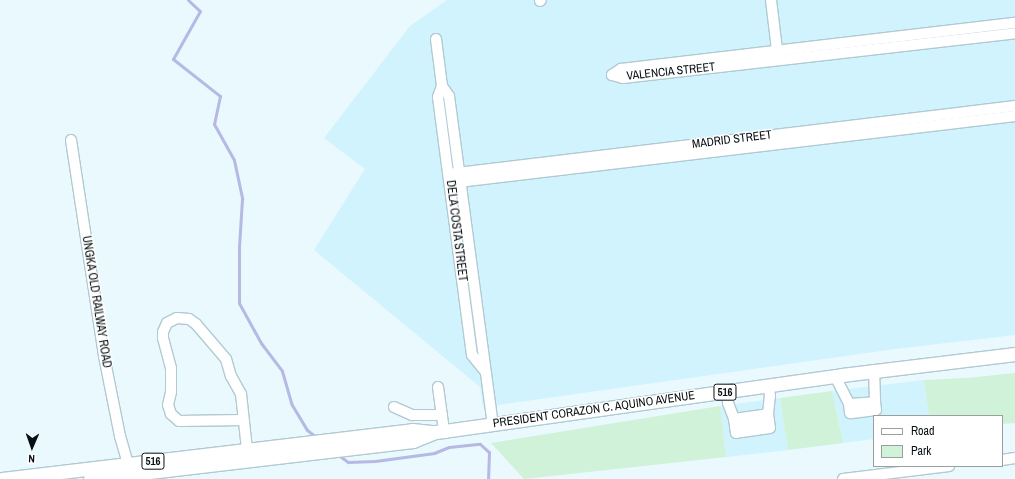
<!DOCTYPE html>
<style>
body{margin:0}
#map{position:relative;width:1015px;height:479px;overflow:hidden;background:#e9f9fe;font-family:"Archivo Narrow",sans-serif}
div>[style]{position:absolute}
.built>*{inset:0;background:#d0f3fe}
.green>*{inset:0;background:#cff2d9}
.stream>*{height:3px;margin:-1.5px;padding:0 1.5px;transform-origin:1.5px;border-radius:1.5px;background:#b6b9e4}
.roads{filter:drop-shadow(1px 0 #b1cad2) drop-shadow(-1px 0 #b1cad2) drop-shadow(0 1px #b1cad2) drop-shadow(0 -1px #b1cad2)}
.minor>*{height:10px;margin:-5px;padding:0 5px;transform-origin:5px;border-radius:5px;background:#fff}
.major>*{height:13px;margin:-6.5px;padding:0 6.5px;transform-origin:6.5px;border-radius:6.5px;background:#fff}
span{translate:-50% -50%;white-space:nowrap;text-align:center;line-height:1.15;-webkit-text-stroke:3px #fff;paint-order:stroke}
.shield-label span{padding:1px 3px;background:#fff;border:1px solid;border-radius:3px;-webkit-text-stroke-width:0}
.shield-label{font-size:11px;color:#070f12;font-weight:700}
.street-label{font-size:12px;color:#070f12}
.legend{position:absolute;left:873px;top:415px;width:130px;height:52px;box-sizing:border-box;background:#fff;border:1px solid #9c9fa0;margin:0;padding:5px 7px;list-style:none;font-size:12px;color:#070f12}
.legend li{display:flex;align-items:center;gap:8px;height:20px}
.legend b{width:20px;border:1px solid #9c9fa0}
.north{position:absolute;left:12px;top:427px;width:40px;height:40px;-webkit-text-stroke:3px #fff;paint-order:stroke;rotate:182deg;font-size:11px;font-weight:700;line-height:16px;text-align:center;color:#070f12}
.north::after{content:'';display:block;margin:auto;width:14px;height:18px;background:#070f12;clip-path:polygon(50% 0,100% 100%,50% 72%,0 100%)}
</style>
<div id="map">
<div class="built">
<div style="clip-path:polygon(447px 0,1015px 0,1015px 335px,895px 349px,483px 407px,480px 387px,314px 250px,365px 169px,324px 138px,410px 26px)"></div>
<div style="clip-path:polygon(924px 380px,929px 416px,874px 416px,874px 439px,843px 443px,832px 391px)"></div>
<div style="clip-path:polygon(780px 398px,788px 450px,726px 457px,720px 406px)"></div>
</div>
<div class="green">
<div style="clip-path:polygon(1015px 373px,1015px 423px,1002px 424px,1002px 416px,929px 416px,924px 380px,967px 378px)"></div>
<div style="clip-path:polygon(832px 391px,843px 443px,788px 450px,780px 398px)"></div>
<div style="clip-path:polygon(720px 406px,726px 457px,524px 479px,491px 443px)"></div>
</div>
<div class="stream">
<div style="left:188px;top:0;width:16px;rotate:43deg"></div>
<div style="left:200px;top:11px;width:55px;rotate:119.4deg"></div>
<div style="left:173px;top:59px;width:60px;rotate:38.2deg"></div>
<div style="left:220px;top:96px;width:29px;rotate:102deg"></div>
<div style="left:214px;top:124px;width:41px;rotate:60.9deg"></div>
<div style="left:234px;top:160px;width:40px;rotate:78deg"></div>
<div style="left:242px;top:199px;width:48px;rotate:93.6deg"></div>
<div style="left:239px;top:247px;width:56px;rotate:90deg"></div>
<div style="left:239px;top:303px;width:46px;rotate:61.2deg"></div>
<div style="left:261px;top:343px;width:35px;rotate:53deg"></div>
<div style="left:282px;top:371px;width:35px;rotate:74deg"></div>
<div style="left:292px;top:405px;width:29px;rotate:59deg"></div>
<div style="left:307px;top:430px;width:11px;rotate:38deg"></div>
<div style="left:337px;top:454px;width:14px;rotate:36deg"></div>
<div style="left:348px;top:462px;width:27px;rotate:-2deg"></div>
<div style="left:375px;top:461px;width:60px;rotate:-7.7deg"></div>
<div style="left:434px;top:453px;width:16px;rotate:-22deg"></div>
<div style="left:449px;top:447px;width:31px;rotate:-6deg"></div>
<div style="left:480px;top:444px;width:12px;rotate:42deg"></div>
<div style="left:489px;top:452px;width:27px;rotate:92deg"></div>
</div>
<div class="roads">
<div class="minor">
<div style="left:771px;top:0;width:58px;rotate:83.1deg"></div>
<div style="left:540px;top:1px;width:1px;rotate:-45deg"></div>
<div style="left:436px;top:39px;width:47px;rotate:82.7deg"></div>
<div style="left:442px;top:86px;width:12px;rotate:55deg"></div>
<div style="left:449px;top:96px;width:331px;rotate:82.4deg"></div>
<div style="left:612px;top:75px;width:11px;rotate:-34deg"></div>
<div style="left:621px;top:69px;width:397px;rotate:-6.7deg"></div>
<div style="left:612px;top:75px;width:11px;rotate:15deg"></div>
<div style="left:623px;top:78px;width:395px;rotate:-6.5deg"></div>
<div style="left:442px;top:86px;width:12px;rotate:110deg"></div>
<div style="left:438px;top:97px;width:260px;rotate:82.5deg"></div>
<div style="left:472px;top:355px;width:21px;rotate:51deg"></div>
<div style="left:71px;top:140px;width:219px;rotate:81.3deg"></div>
<div style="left:104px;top:356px;width:82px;rotate:78.7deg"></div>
<div style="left:120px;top:436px;width:29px;rotate:74deg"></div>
<div style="left:449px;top:174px;width:570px;rotate:-6.85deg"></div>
<div style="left:450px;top:183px;width:569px;rotate:-6.76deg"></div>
<div style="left:874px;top:370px;width:32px;rotate:88deg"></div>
<div style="left:835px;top:376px;width:31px;rotate:63deg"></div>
<div style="left:438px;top:387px;width:44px;rotate:82.2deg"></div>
<div style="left:727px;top:391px;width:12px;rotate:85deg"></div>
<div style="left:728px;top:403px;width:17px;rotate:69deg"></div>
<div style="left:875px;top:402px;width:8px;rotate:83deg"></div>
<div style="left:876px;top:410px;width:26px;rotate:173deg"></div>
<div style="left:850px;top:413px;width:9px;rotate:-96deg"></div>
<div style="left:849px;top:404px;width:26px;rotate:-4deg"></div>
<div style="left:394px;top:407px;width:20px;rotate:24deg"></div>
<div style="left:412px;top:415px;width:30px"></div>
<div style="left:768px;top:414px;width:14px;rotate:82deg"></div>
<div style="left:770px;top:428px;width:34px;rotate:172deg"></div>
<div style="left:736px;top:433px;width:14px;rotate:-98deg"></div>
<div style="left:734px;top:419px;width:34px;rotate:-8deg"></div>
<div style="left:768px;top:414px;width:18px;rotate:-84deg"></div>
<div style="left:770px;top:396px;width:10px;rotate:-96deg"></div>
<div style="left:243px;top:420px;width:64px;rotate:179.1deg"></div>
<div style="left:179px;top:421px;width:11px;rotate:-139deg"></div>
<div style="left:171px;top:414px;width:9px;rotate:-108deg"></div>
<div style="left:168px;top:405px;width:13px;rotate:-77deg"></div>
<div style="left:171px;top:392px;width:24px;rotate:-90deg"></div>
<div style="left:171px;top:368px;width:31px;rotate:-105deg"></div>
<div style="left:163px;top:338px;width:6px;rotate:-90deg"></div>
<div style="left:163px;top:332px;width:10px;rotate:-66deg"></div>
<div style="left:167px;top:323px;width:11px;rotate:-27deg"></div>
<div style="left:177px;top:318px;width:12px;rotate:5deg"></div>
<div style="left:189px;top:319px;width:9px;rotate:36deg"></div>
<div style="left:196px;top:324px;width:46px;rotate:49.4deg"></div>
<div style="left:226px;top:359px;width:18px;rotate:74deg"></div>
<div style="left:231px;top:376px;width:21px;rotate:61deg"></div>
<div style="left:241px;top:394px;width:55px;rotate:83.8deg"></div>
<div style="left:735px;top:426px;width:34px;rotate:-8deg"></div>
<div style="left:1002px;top:460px;width:13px;rotate:-9deg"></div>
<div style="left:843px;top:479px;width:107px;rotate:-7deg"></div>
</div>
<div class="major">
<div style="left:2px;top:479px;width:413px;rotate:-6.8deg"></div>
<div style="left:412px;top:430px;width:19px;rotate:6deg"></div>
<div style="left:90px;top:479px;width:325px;rotate:-6.7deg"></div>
<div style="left:413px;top:441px;width:24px;rotate:-22deg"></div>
<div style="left:435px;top:432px;width:9px;rotate:-6deg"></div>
<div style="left:444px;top:431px;width:402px;rotate:-8deg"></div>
<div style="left:842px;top:375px;width:174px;rotate:-6.9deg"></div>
</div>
</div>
<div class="shield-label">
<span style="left:725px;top:392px">516</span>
<span style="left:153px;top:461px">516</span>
</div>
<div class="street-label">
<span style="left:671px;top:72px;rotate:-6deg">VALENCIA STREET</span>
<span style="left:732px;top:140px;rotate:-7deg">MADRID STREET</span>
<span style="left:456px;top:231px;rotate:83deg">DELA COSTA STREET</span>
<span style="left:96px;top:302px;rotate:81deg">UNGKA OLD RAILWAY ROAD</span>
<span style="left:594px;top:410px;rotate:-8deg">PRESIDENT CORAZON C. AQUINO AVENUE</span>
</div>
<ul class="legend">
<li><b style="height:5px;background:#fff"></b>Road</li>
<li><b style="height:11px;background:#cff2d9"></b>Park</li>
</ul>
<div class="north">N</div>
</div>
